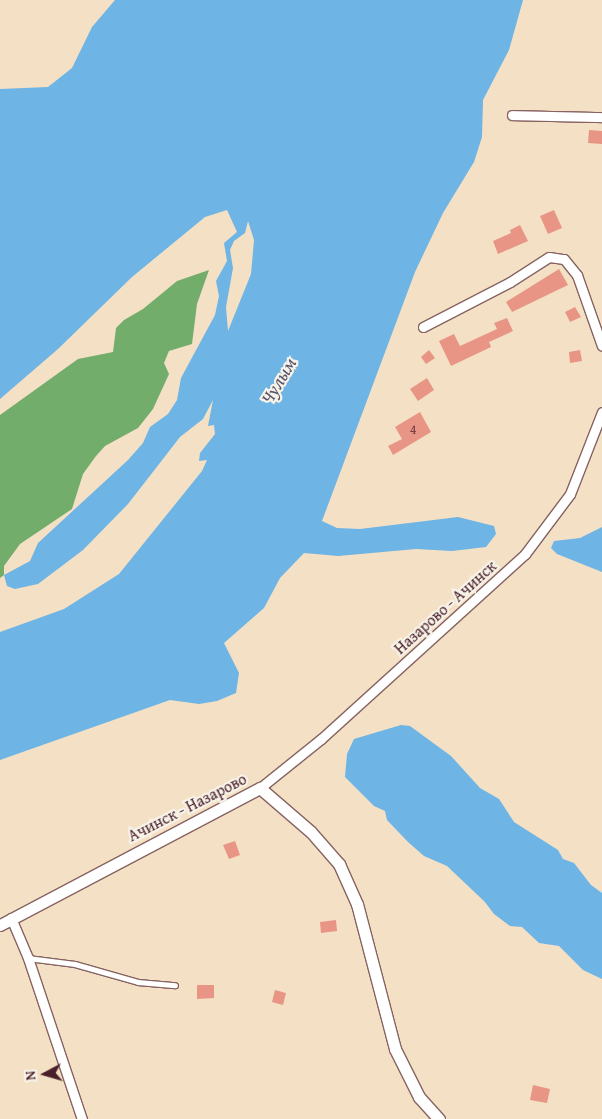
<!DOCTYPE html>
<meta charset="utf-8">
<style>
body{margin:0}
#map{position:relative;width:602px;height:1119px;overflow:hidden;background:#f4e0c5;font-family:"Gentium Book Plus",serif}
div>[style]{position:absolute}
.forest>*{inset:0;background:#73ad6c}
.water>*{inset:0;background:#6eb4e4}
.building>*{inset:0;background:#e89585}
.roads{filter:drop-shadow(1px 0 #866361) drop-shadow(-1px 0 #866361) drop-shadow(0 1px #866361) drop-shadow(0 -1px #866361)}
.service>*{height:4.5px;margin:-2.25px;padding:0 2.25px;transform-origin:2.25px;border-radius:2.25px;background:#fff}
.minor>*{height:9px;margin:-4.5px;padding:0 4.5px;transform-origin:4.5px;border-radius:4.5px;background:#fff}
.tertiary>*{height:11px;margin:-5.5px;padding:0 5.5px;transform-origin:5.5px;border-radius:5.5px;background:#fff}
span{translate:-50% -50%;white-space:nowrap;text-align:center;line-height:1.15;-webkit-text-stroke:4.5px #f7f3e8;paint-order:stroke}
.number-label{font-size:14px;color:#723c42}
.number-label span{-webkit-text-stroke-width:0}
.street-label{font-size:16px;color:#4a1f2b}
.water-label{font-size:18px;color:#57536c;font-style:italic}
.north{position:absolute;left:20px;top:1049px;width:50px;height:50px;-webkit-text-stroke:4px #f7f3e8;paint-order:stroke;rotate:264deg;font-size:14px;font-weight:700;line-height:20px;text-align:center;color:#4a1f2b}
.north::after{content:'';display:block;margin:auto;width:18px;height:22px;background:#4a1f2b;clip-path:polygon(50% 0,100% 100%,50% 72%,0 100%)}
</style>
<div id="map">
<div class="forest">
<div style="clip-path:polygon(209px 270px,197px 304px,192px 344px,169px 351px,164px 363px,169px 374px,153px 409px,138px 428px,105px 446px,96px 456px,83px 474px,72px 509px,20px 544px,4px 566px,4px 575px,0 578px,0 415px,78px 359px,113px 352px,116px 328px,124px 320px,143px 309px,177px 281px)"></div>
</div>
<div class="water">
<div style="clip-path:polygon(evenodd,115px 0,523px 0,509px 50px,483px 100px,482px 137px,474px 162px,443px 213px,415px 272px,322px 521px,337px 528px,360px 529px,458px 517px,494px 526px,496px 534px,486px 547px,452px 551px,416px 549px,338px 556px,304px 553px,280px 578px,264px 608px,224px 643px,239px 673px,236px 693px,217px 701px,199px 704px,170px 700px,0 760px,0 632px,64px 609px,119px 574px,202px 471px,207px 460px,199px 461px,200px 453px,215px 434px,214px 425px,208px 426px,213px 400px,203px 419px,180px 437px,128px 504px,83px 550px,38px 584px,15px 589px,7px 586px,4px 575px,30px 561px,38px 543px,128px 460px,143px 443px,150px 427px,168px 414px,177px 400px,181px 378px,215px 315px,219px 296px,216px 281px,227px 261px,224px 243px,237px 232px,227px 210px,205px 217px,132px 277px,58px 349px,0 399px,0 89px,48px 87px,72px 68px,92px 27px,115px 0,248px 221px,254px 240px,251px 274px,228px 331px,226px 307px,233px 268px,230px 250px,234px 241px,245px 233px,248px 221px)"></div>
<div style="clip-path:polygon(602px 527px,602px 572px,557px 554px,551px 548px,554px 541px,580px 538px)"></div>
<div style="clip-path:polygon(401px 725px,410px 726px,451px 756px,480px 788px,499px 799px,514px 822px,558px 850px,563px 859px,574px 863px,591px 885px,602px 893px,602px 979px,583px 970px,559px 946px,539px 943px,522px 927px,510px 926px,494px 914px,485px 902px,447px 866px,424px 856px,408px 842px,387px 820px,385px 811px,374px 806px,345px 777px,347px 754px,354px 739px)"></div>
</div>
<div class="building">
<div style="clip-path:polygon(589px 130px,602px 131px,602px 144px,588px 143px)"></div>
<div style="clip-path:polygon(554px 210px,562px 228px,548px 234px,540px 216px)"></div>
<div style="clip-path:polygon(520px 225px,528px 241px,498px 254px,493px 241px,511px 233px,510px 230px)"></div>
<div style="clip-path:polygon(559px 269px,568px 285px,512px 312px,506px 302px)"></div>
<div style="clip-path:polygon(575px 307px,581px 317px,570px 322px,565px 312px)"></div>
<div style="clip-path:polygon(507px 318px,513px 331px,489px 342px,491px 347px,451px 366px,439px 341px,454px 334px,460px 346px,497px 329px,494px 323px)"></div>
<div style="clip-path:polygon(429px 350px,435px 358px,426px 364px,421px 357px)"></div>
<div style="clip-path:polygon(580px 350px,582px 361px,570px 363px,569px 352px)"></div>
<div style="clip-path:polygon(427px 378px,434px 390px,418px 401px,410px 389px)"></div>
<div style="clip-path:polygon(420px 412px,431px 432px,393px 455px,388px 446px,402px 439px,395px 427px)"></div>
<div style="clip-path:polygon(235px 841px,240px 855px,229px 859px,223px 845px)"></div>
<div style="clip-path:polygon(336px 920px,337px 931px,321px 933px,320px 922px)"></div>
<div style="clip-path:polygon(197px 985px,214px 985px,214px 998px,197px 999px)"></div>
<div style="clip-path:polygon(275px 990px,286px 993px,283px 1005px,272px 1002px)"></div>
<div style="clip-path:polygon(533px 1085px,550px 1089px,547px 1103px,530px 1100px)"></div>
</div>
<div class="roads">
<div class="service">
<div style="left:28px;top:958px;width:47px;rotate:7.3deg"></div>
<div style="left:75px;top:964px;width:66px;rotate:15.9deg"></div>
<div style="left:138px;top:982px;width:37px;rotate:5deg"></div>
</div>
<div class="minor">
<div style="left:512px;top:115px;width:90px;rotate:1.3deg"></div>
<div style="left:423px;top:327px;width:98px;rotate:-27.3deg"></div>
<div style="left:510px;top:282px;width:46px;rotate:-32.7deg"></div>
<div style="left:549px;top:257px;width:15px;rotate:8deg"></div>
<div style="left:564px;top:259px;width:21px;rotate:51deg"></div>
<div style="left:577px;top:275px;width:75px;rotate:70.6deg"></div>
<div style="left:260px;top:788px;width:78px;rotate:-38.8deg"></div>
<div style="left:321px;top:739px;width:275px;rotate:-42.2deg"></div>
<div style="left:525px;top:554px;width:75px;rotate:-53.1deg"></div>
<div style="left:570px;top:494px;width:88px;rotate:-68.7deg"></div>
<div style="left:11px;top:918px;width:43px;rotate:67deg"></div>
<div style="left:28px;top:958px;width:170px;rotate:71.5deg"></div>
</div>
<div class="tertiary">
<div style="left:0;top:925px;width:294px;rotate:-27.8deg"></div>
<div style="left:260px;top:788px;width:67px;rotate:40.8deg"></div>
<div style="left:311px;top:832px;width:43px;rotate:48.8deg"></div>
<div style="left:339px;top:864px;width:44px;rotate:65.8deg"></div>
<div style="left:357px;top:904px;width:150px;rotate:75.3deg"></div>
<div style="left:395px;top:1049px;width:54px;rotate:63.4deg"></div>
<div style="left:419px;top:1097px;width:30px;rotate:48deg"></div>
</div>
</div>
<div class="number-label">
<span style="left:413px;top:429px">4</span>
</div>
<div class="street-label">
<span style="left:445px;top:607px;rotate:-42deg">Назарово - Ачинск</span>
<span style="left:187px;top:807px;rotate:-27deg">Ачинск - Назарово</span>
</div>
<div class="water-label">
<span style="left:279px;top:381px;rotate:-59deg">Чулым</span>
</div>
<div class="north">N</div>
</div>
